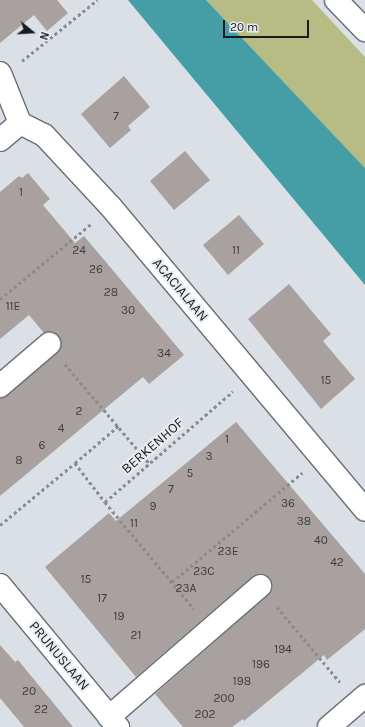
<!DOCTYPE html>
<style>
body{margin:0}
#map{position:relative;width:365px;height:727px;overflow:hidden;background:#dbdfe6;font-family:Karla,sans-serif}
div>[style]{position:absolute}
.green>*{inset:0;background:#b6bc83}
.water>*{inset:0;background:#459ea5}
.building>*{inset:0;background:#a9a0a0}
.path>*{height:2.5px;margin-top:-1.25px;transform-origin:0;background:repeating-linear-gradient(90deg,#888b90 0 3px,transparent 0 6px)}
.roads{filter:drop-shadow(1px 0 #6a6d73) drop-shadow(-1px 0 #6a6d73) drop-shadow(0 1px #6a6d73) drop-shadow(0 -1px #6a6d73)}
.minor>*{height:22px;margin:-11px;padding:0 11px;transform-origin:11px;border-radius:11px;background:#fff}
span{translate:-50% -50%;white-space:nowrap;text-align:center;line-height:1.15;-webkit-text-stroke:4px #e9ecf3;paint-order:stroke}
.number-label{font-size:12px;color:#3d3c3e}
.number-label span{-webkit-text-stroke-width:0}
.street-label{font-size:14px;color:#191b1d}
.north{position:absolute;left:12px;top:12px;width:40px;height:40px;-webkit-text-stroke:3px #e9ecf3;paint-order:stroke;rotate:108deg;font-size:11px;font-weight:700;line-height:16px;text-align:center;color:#191b1d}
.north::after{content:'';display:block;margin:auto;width:14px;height:18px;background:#191b1d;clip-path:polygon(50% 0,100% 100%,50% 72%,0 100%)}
.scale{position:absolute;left:223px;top:20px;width:86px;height:18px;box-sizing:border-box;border:2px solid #191b1d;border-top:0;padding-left:5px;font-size:12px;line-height:14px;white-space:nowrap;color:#191b1d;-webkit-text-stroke:3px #e9ecf3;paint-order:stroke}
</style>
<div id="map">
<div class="green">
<div style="clip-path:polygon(206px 0,312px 0,365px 57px,365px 168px)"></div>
</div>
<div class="water">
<div style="clip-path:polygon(128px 0,206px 0,365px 168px,365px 285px)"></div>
</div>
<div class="building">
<div style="clip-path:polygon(0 0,57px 0,68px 13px,47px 31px,34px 15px,0 43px)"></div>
<div style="clip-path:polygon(124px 76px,150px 107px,128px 126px,131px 130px,110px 148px,81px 114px)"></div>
<div style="clip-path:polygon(185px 151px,210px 180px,174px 210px,150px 181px)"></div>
<div style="clip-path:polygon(28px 173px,50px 199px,43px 205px,75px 243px,84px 236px,184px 355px,149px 384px,143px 377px,0 496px,0 398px,8px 395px,61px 348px,58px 336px,53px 332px,44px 333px,29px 315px,0 339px,0 192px,19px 176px,22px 178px)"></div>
<div style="clip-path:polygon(239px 215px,264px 244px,228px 275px,203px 245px)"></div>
<div style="clip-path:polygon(289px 284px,331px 334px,323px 341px,355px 379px,321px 409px,248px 319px)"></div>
<div style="clip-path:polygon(236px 422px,365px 574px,365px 629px,327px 660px,324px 655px,244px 721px,243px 719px,232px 727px,183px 727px,155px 694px,268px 595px,272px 590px,270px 578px,264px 574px,252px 577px,136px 677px,45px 567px,109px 513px,116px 521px)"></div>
<div style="clip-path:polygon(0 645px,15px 662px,18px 660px,73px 727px,24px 727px,0 698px)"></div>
</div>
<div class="path">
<div style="left:22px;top:61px;width:97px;rotate:-39.1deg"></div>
<div style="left:0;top:299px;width:118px;rotate:-39.5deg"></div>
<div style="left:65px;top:364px;width:130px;rotate:49.7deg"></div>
<div style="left:75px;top:463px;width:57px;rotate:-40.7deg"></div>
<div style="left:105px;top:502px;width:139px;rotate:50.2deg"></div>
<div style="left:0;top:525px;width:97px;rotate:-39.6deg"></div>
<div style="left:75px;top:463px;width:49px;rotate:52.4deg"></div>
<div style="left:105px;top:502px;width:169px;rotate:-40.9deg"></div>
<div style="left:172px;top:582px;width:170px;rotate:-40deg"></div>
<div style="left:277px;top:607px;width:98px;rotate:50deg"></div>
</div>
<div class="roads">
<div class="minor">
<div style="left:336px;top:0;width:42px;rotate:46deg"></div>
<div style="left:0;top:73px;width:54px;rotate:68.2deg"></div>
<div style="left:20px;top:123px;width:27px;rotate:27deg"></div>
<div style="left:44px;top:135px;width:98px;rotate:47.1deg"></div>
<div style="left:111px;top:207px;width:395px;rotate:50deg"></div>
<div style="left:0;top:140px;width:26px;rotate:-40deg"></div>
<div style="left:0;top:386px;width:65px;rotate:-40.6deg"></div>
<div style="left:0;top:585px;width:185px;rotate:50.3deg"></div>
<div style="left:109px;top:717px;width:200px;rotate:-40.9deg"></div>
<div style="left:329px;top:727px;width:48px;rotate:-40.7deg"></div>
</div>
</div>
<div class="number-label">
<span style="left:116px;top:117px">7</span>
<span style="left:21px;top:193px">1</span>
<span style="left:79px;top:251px">24</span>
<span style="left:236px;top:251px">11</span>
<span style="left:96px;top:270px">26</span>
<span style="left:111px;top:293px">28</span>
<span style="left:13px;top:307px">11E</span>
<span style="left:128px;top:311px">30</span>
<span style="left:164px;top:354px">34</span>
<span style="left:326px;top:381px">15</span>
<span style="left:79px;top:412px">2</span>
<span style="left:61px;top:429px">4</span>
<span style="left:227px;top:440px">1</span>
<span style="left:42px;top:446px">6</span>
<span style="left:209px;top:457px">3</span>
<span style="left:19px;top:461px">8</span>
<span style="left:190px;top:474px">5</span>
<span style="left:171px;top:490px">7</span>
<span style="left:288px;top:504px">36</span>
<span style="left:153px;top:507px">9</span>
<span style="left:304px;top:522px">38</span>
<span style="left:134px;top:524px">11</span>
<span style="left:321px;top:541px">40</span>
<span style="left:228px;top:552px">23E</span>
<span style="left:337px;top:563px">42</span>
<span style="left:204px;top:572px">23C</span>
<span style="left:86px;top:580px">15</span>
<span style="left:186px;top:589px">23A</span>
<span style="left:102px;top:599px">17</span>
<span style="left:119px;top:617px">19</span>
<span style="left:136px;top:636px">21</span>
<span style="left:283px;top:650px">194</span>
<span style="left:261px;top:665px">196</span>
<span style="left:242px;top:682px">198</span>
<span style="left:29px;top:692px">20</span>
<span style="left:224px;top:699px">200</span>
<span style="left:41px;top:710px">22</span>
<span style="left:205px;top:715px">202</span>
</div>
<div class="street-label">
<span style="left:180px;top:290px;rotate:50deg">ACACIALAAN</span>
<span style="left:153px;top:446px;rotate:-41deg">BERKENHOF</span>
<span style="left:59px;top:656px;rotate:50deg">PRUNUSLAAN</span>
</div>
<div class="north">N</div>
<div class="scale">20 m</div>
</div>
